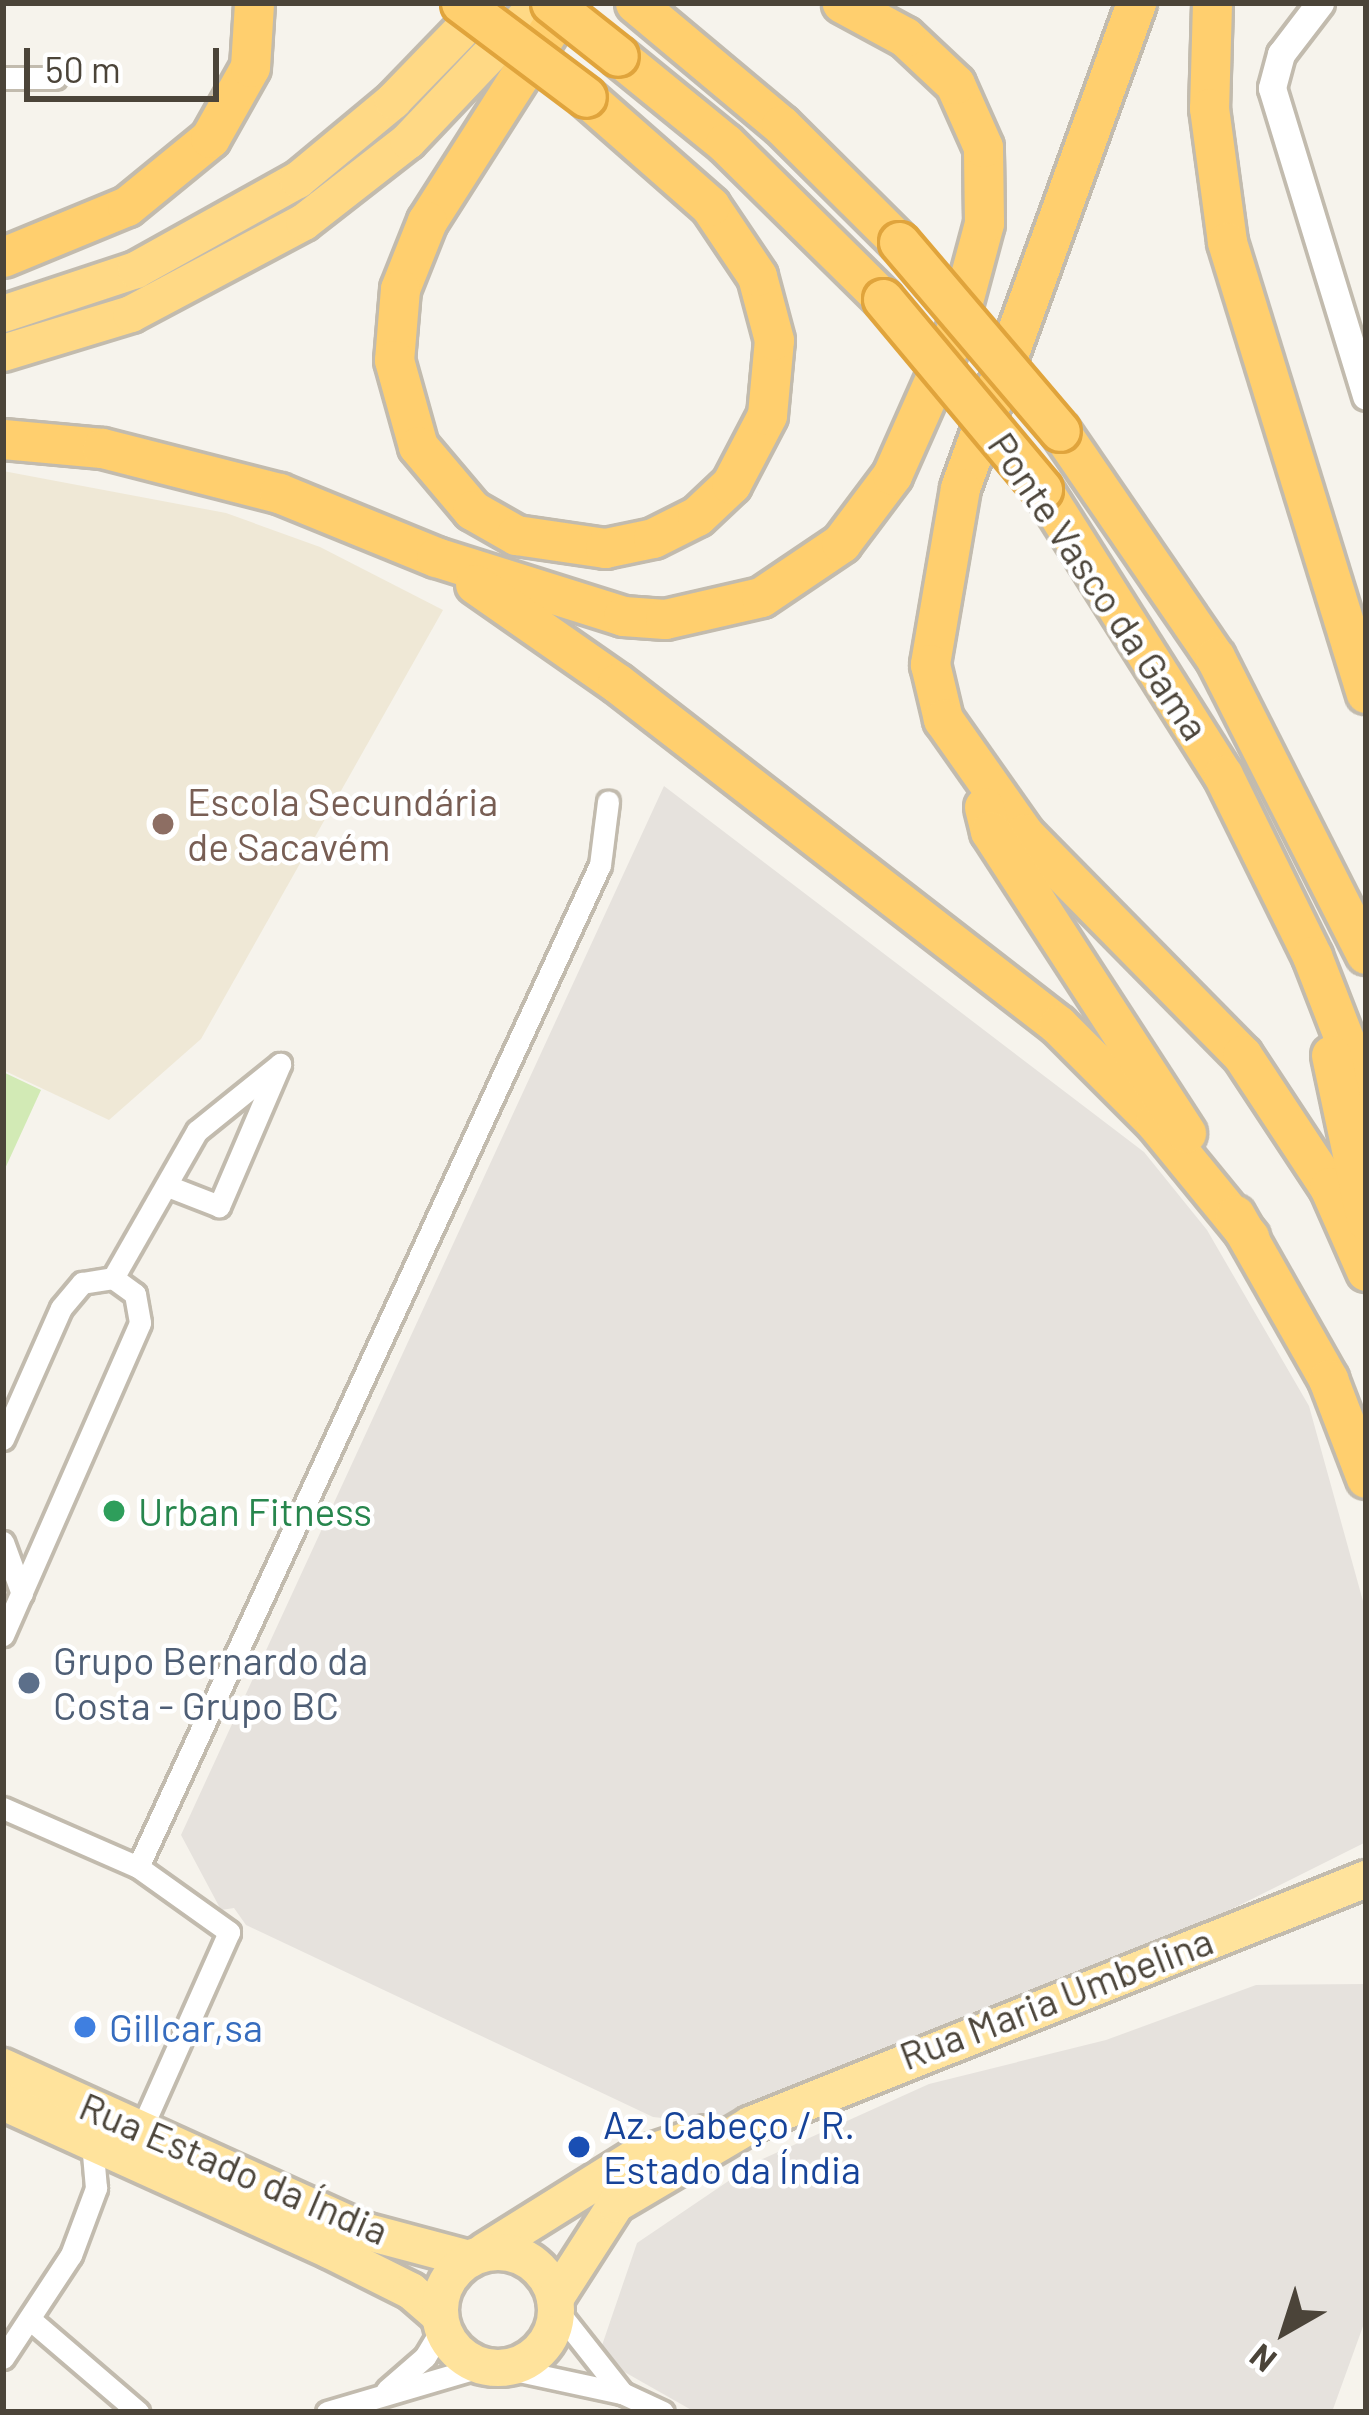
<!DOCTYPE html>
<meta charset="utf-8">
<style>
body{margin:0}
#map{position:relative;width:1369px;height:2415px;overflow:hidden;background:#f6f3ec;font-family:Barlow,sans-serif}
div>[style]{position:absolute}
.industrial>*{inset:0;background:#e6e2dd}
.education>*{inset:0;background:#efe8d6}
.green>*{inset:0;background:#d2eab5}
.roads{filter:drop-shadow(3px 0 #c2bbae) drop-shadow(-3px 0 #c2bbae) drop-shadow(0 3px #c2bbae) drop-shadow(0 -3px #c2bbae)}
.minor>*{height:21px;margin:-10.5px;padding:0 10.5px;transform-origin:10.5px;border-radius:10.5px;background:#fff}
.tertiary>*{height:27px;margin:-13.5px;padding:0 13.5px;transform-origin:13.5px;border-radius:13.5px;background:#fff}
.primary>*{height:36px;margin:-18px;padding:0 18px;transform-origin:18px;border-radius:18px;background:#ffe39c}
.primary>.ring{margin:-18px;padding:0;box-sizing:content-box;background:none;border:36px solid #ffe39c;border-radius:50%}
.trunk>*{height:36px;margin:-18px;padding:0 18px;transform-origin:18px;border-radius:18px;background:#ffd985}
.motorway>*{height:39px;margin:-19.5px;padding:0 19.5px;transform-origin:19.5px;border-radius:19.5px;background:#ffcf6e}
.bridges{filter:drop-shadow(3px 0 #e0a43c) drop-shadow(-3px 0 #e0a43c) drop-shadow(0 3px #e0a43c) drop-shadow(0 -3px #e0a43c)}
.motorway-bridge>*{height:39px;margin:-19.5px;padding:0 19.5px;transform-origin:19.5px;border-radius:19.5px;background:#ffcf6e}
.dots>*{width:33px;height:33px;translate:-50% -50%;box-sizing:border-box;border:6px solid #fff;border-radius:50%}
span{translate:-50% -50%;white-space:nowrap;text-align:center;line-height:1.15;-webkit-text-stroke:9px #fff;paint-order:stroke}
.street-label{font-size:39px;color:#4b4439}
.education-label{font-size:39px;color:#785e54}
.left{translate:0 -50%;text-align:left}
.leisure-label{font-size:39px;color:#27864d}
.service-label{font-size:39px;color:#4e5e75}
.shop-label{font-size:39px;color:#366cbe}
.transit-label{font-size:39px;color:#164399}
.frame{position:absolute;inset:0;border:6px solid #4b4439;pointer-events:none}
.north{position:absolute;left:1225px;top:2271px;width:120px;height:120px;-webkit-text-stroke:9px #fff;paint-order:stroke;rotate:219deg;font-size:33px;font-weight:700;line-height:48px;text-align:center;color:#4b4439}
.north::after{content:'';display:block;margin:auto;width:42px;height:54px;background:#4b4439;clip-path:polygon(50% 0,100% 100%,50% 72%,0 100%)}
.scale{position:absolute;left:24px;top:48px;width:195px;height:54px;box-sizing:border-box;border:6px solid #4b4439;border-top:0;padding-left:15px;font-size:36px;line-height:42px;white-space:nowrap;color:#4b4439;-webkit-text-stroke:9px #fff;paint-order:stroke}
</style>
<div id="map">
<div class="industrial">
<div style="clip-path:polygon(664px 786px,1144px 1152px,1207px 1230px,1309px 1406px,1366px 1612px,1366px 1842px,1196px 1927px,1013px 2006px,865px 2055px,718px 2124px,653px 2117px,246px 1925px,234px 1908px,221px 1910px,181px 1835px)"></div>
<div style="clip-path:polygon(1366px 1984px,1366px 2318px,1332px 2412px,695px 2412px,598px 2357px,637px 2243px,758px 2161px,929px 2084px,1106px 2040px,1256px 1985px)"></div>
</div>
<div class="education">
<div style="clip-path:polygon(3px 471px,226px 513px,320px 547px,443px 610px,201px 1039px,109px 1120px,3px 1070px)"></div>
</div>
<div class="green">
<div style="clip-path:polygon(3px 1072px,41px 1090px,3px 1173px)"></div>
</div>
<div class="roads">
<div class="minor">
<div style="left:3px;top:78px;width:52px"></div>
<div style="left:113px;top:1278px;width:169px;rotate:-60.3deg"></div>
<div style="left:197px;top:1131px;width:107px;rotate:-38.9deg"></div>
<div style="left:280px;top:1064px;width:155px;rotate:113.2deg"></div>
<div style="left:219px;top:1206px;width:53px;rotate:-158.8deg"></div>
<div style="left:3px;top:1439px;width:143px;rotate:-66.1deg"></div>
<div style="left:61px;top:1308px;width:33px;rotate:-50deg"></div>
<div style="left:82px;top:1283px;width:31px;rotate:-9deg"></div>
<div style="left:113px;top:1278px;width:27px;rotate:36deg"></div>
<div style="left:135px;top:1294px;width:29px;rotate:80deg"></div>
<div style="left:140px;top:1323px;width:341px;rotate:113.7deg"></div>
<div style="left:3px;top:1542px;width:55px;rotate:69.9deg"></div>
<div style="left:3px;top:1808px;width:147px;rotate:23.6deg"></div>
<div style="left:138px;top:1867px;width:112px;rotate:35.5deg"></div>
<div style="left:229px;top:1932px;width:217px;rotate:114deg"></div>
<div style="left:138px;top:1867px;width:1103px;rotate:-65.25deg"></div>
<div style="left:600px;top:865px;width:64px;rotate:-82.8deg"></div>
<div style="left:556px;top:2309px;width:107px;rotate:51.8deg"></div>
<div style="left:32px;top:2321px;width:140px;rotate:40.6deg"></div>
<div style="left:3px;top:2358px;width:123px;rotate:-56.6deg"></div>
<div style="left:71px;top:2255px;width:72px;rotate:-69.5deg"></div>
<div style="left:96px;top:2188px;width:46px;rotate:-95deg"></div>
<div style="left:505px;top:2368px;width:120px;rotate:12.1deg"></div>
<div style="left:622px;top:2393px;width:45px;rotate:24.9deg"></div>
<div style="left:387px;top:2390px;width:50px;rotate:-41deg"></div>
<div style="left:425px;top:2357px;width:33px;rotate:-59deg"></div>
<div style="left:327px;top:2412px;width:163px;rotate:-16.4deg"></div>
</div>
<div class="tertiary">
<div style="left:1320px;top:3px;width:64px;rotate:127.4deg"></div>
<div style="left:1281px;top:54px;width:35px;rotate:105deg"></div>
<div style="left:1272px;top:88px;width:322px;rotate:73deg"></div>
</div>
<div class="primary">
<div style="left:3px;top:2067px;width:397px;rotate:24.4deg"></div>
<div style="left:364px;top:2231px;width:109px;rotate:14.9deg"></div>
<div style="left:3px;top:2102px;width:358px;rotate:24.4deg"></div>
<div style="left:329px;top:2250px;width:92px;rotate:26.6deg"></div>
<div style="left:411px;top:2291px;width:37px;rotate:41deg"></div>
<div style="left:485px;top:2251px;width:176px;rotate:-32deg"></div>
<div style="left:634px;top:2158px;width:75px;rotate:-18.7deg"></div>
<div class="ring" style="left:440px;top:2252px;width:80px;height:80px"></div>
<div style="left:555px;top:2299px;width:113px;rotate:-57.3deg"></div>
<div style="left:616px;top:2204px;width:156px;rotate:-30.5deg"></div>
<div style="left:750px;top:2125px;width:663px;rotate:-21.77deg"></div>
</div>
<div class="trunk">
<div style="left:3px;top:314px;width:140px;rotate:-18.3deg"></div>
<div style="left:136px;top:270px;width:185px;rotate:-29.1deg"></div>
<div style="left:298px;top:180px;width:124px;rotate:-39.7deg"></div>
<div style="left:393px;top:101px;width:136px;rotate:-45.9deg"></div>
<div style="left:3px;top:353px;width:134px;rotate:-16.9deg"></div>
<div style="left:131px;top:314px;width:196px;rotate:-28deg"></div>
<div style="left:304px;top:222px;width:132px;rotate:-37.9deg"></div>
<div style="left:408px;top:141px;width:190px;rotate:-46.5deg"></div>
</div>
<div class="motorway">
<div style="left:566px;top:3px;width:259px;rotate:122.5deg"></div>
<div style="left:427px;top:221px;width:73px;rotate:111.7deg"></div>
<div style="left:400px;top:289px;width:71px;rotate:94.8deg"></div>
<div style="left:394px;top:360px;width:89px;rotate:74.4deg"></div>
<div style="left:418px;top:446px;width:84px;rotate:49.8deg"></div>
<div style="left:472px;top:510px;width:51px;rotate:29.6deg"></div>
<div style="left:516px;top:535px;width:90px;rotate:8.3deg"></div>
<div style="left:605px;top:548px;width:49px;rotate:-11.8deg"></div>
<div style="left:653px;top:538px;width:49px;rotate:-26.6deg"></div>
<div style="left:697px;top:516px;width:47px;rotate:-43.3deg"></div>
<div style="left:731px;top:484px;width:78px;rotate:-62.4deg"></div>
<div style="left:767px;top:415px;width:75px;rotate:-84.7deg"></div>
<div style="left:774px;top:340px;width:66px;rotate:-104.9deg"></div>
<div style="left:757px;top:276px;width:84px;rotate:-123.9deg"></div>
<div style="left:710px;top:206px;width:165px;rotate:-138.7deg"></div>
<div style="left:635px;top:3px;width:190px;rotate:39.9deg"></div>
<div style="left:781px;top:125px;width:166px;rotate:44.8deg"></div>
<div style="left:1136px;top:3px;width:516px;rotate:109.95deg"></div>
<div style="left:960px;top:488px;width:179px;rotate:99.7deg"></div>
<div style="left:930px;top:664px;width:57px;rotate:76.7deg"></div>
<div style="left:943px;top:719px;width:141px;rotate:54.8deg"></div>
<div style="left:1024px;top:834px;width:310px;rotate:45.4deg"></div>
<div style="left:1242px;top:1055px;width:158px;rotate:56.6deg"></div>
<div style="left:1329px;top:1187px;width:92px;rotate:66.2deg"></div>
<div style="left:1212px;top:3px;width:105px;rotate:91.6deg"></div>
<div style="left:1209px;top:108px;width:135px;rotate:82.3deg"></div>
<div style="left:1227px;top:242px;width:472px;rotate:72.9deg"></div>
<div style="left:618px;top:56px;width:138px;rotate:39.1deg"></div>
<div style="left:725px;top:143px;width:222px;rotate:44.6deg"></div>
<div style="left:3px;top:257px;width:134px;rotate:-22.4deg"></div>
<div style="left:127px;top:206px;width:107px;rotate:-39.3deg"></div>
<div style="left:210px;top:138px;width:81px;rotate:-60.6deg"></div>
<div style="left:250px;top:67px;width:64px;rotate:-86.4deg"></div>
<div style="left:1060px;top:431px;width:274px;rotate:55.6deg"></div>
<div style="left:1215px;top:657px;width:333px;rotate:63.1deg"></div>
<div style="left:3px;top:439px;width:99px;rotate:5.2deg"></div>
<div style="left:102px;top:448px;width:183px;rotate:14.3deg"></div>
<div style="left:279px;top:493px;width:170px;rotate:22.2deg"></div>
<div style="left:436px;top:557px;width:196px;rotate:17.5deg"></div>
<div style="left:623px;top:616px;width:42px;rotate:4.1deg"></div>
<div style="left:665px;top:619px;width:98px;rotate:-12.9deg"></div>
<div style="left:761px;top:597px;width:97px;rotate:-34deg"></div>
<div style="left:841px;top:543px;width:85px;rotate:-53.1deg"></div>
<div style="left:892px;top:475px;width:153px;rotate:-66.1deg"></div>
<div style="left:954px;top:335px;width:116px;rotate:-75deg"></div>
<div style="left:984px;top:223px;width:76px;rotate:-90.8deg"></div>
<div style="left:983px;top:147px;width:69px;rotate:-114deg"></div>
<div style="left:955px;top:84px;width:69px;rotate:-136.8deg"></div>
<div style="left:905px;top:37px;width:72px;rotate:-151.6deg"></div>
<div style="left:1042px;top:489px;width:338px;rotate:57.7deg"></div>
<div style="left:1223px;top:775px;width:202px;rotate:63.8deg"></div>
<div style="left:1312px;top:956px;width:149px;rotate:68.8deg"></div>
<div style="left:475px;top:584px;width:173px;rotate:34.9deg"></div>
<div style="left:617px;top:683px;width:558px;rotate:37.79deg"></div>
<div style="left:1058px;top:1025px;width:137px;rotate:45deg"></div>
<div style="left:1155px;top:1122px;width:149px;rotate:50.7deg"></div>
<div style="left:984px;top:807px;width:25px;rotate:76deg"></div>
<div style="left:990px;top:831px;width:360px;rotate:57deg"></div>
<div style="left:1331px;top:1055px;width:169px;rotate:78deg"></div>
<div style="left:1235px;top:1215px;width:189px;rotate:60.4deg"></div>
<div style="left:1328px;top:1379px;width:106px;rotate:69deg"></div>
</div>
</div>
<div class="bridges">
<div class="motorway-bridge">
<div style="left:461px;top:3px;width:156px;rotate:36.9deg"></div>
<div style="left:551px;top:3px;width:85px;rotate:38.3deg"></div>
<div style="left:899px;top:242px;width:248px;rotate:49.6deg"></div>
<div style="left:883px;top:299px;width:248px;rotate:50.1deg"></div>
</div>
</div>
<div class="dots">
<div style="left:163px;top:824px;background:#8d6e63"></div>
<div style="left:114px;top:1511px;background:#2e9e5b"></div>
<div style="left:29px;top:1683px;background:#5c6f8a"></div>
<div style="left:85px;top:2027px;background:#3f7fe0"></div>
<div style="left:579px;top:2147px;background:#1a4fb4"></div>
</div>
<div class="street-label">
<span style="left:1099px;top:586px;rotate:56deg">Ponte Vasco da Gama</span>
<span style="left:1056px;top:1998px;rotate:-21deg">Rua Maria Umbelina</span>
<span style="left:234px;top:2168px;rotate:23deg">Rua Estado da Índia</span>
</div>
<div class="education-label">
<span class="left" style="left:187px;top:824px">Escola Secundária<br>de Sacavém</span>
</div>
<div class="leisure-label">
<span class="left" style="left:138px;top:1511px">Urban Fitness</span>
</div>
<div class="service-label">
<span class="left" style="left:53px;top:1683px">Grupo Bernardo da<br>Costa - Grupo BC</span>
</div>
<div class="shop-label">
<span class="left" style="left:109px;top:2027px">Gillcar,sa</span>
</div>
<div class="transit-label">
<span class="left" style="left:603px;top:2147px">Az. Cabeço / R.<br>Estado da Índia</span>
</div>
<div class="frame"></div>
<div class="north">N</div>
<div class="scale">50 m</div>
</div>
